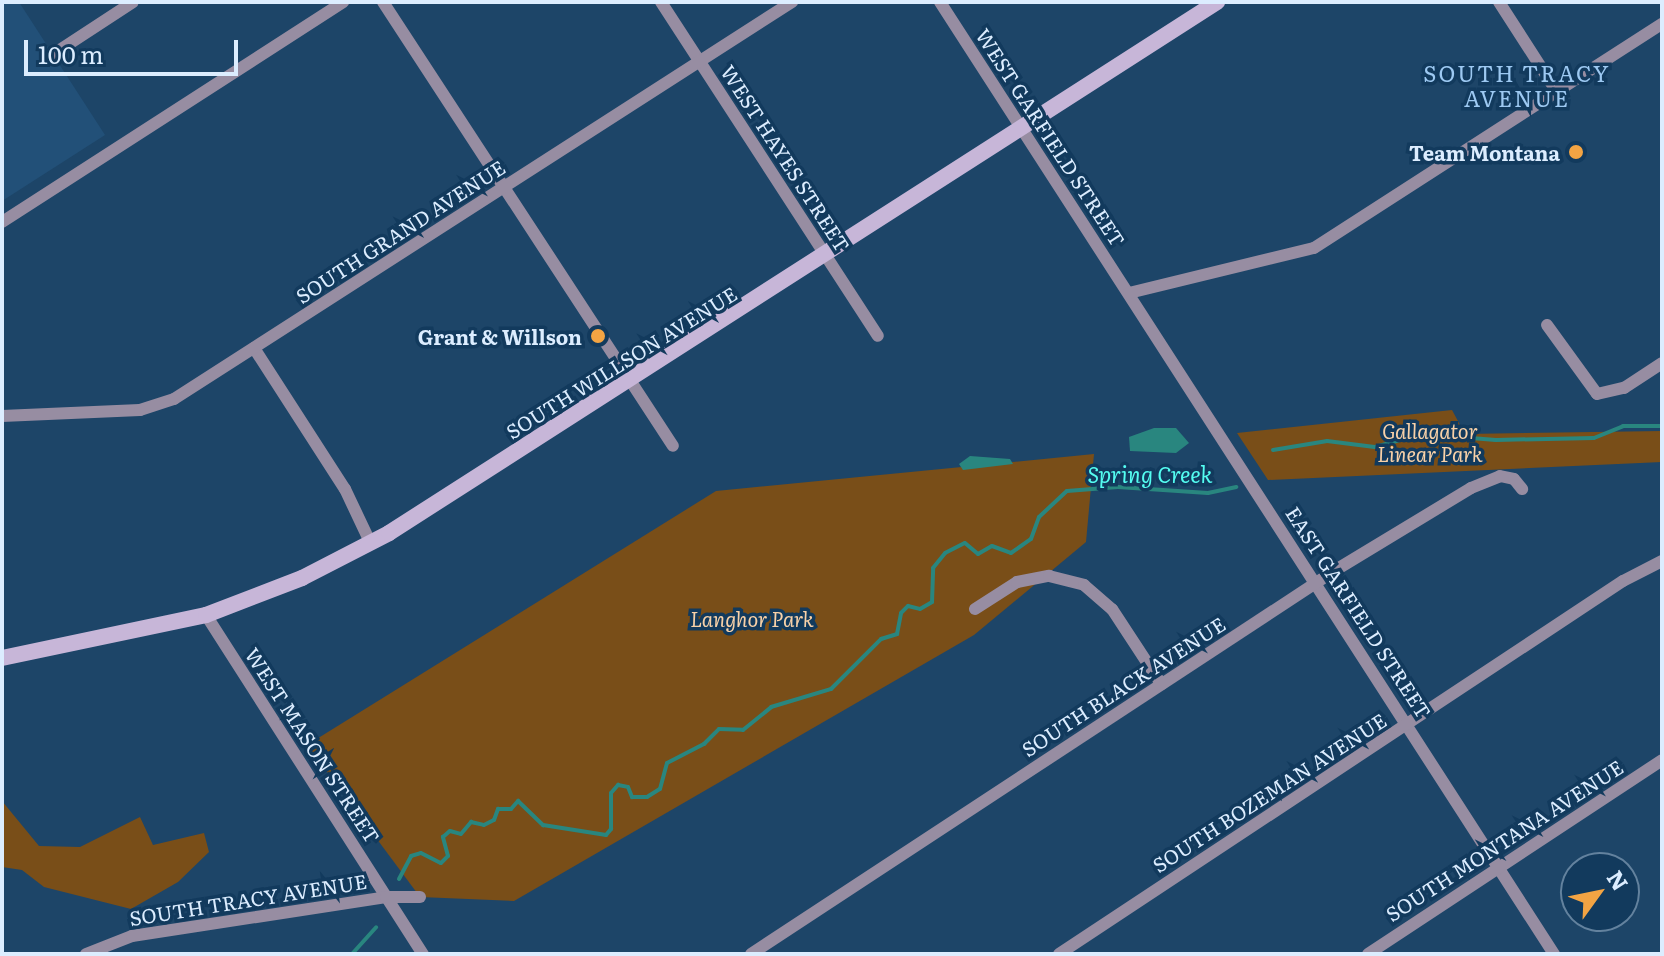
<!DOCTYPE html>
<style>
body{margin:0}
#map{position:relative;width:1664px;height:956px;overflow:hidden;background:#1d4568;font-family:Literata,serif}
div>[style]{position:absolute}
.built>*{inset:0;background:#225078}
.green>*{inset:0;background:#794e18}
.water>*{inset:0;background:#29867f}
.stream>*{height:4px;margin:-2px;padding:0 2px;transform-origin:2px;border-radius:2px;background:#29867f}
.street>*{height:12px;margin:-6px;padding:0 6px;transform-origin:6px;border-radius:6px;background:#978da2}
.secondary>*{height:16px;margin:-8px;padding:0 8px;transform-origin:8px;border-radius:8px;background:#c7b6d8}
.dots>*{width:22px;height:22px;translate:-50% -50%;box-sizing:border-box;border:4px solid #123a5d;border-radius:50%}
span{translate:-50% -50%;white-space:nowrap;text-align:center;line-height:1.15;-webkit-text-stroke:7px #123a5d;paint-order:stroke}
.street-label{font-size:20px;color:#dcedff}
.poi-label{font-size:20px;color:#dcedff;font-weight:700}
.right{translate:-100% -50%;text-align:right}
.park-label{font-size:20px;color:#f8d1a8;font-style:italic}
.neighbourhood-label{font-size:22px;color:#9dc9f2;letter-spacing:2px}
.water-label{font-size:22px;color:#54fdf1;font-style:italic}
.frame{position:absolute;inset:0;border:4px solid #dcedff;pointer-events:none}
.north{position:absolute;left:1560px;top:852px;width:80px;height:80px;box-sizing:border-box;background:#123a5d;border:2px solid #63829e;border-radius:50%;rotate:57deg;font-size:22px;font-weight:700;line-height:32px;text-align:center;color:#dcedff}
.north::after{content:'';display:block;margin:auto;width:28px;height:36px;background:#f3a443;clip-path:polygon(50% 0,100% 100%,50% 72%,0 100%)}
.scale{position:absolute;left:24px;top:40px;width:214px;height:36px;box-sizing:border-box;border:4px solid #dcedff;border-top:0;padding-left:10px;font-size:24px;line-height:28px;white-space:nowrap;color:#dcedff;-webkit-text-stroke:6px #123a5d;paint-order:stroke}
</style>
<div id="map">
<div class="built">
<div style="clip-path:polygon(2px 2px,19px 2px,105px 135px,2px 201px)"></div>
</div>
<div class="green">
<div style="clip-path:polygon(1452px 410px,1465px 434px,1662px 431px,1662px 462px,1268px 480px,1237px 433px)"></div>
<div style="clip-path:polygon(1094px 454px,1086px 542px,974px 635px,514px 901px,420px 897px,307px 745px,716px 491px)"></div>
<div style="clip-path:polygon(2px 801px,39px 846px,80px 847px,140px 817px,153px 845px,204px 833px,209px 852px,178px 882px,131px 909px,44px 887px,22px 870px,2px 867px)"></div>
</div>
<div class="water">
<div style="clip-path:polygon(1154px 428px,1176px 428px,1189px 443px,1176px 453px,1130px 451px,1129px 437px)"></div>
<div style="clip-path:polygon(970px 456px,1010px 459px,1013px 464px,963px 470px,959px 464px)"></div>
</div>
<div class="stream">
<div style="left:1273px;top:450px;width:55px;rotate:-9.5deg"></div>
<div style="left:1327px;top:441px;width:48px;rotate:7.1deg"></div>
<div style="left:1375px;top:447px;width:49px;rotate:-15.5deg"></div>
<div style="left:1422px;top:434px;width:74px;rotate:4.6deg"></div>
<div style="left:1496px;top:440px;width:98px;rotate:-1.2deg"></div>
<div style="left:1594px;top:438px;width:31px;rotate:-22deg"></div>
<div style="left:1623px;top:426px;width:39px"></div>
<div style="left:399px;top:879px;width:26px;rotate:-62deg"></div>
<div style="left:411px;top:856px;width:10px;rotate:-17deg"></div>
<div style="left:421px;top:853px;width:22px;rotate:27deg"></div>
<div style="left:441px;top:863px;width:10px;rotate:-45deg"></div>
<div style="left:448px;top:856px;width:20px;rotate:-105deg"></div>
<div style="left:443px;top:837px;width:9px;rotate:-41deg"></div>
<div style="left:450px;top:831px;width:11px;rotate:15deg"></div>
<div style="left:461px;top:834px;width:16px;rotate:-50deg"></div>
<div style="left:471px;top:822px;width:13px;rotate:13deg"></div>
<div style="left:484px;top:825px;width:11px;rotate:-27deg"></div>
<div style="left:494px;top:820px;width:12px;rotate:-70deg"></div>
<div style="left:498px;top:809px;width:13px"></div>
<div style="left:511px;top:809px;width:11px;rotate:-49deg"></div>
<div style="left:518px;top:801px;width:35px;rotate:44deg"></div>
<div style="left:543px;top:825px;width:64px;rotate:9deg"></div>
<div style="left:606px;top:835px;width:8px;rotate:-50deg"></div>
<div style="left:611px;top:829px;width:36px;rotate:-90deg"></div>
<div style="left:611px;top:793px;width:11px;rotate:-49deg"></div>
<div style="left:618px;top:785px;width:10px;rotate:11deg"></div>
<div style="left:628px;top:787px;width:11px;rotate:68deg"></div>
<div style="left:632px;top:797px;width:15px"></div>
<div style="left:647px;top:797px;width:15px;rotate:-32deg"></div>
<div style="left:660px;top:789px;width:27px;rotate:-75deg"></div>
<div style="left:667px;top:763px;width:42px;rotate:-27.2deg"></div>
<div style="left:704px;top:744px;width:21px;rotate:-45deg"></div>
<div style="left:719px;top:729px;width:24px;rotate:2deg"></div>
<div style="left:743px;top:730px;width:36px;rotate:-39deg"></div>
<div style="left:771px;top:707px;width:63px;rotate:-16.7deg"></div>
<div style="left:831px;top:689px;width:71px;rotate:-45deg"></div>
<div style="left:881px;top:639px;width:17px;rotate:-17deg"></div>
<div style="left:897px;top:634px;width:21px;rotate:-79deg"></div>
<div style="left:901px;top:613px;width:10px;rotate:-45deg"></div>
<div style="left:908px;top:606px;width:12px;rotate:14deg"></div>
<div style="left:920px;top:609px;width:14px;rotate:-30deg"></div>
<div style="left:932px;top:602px;width:34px;rotate:-88deg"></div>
<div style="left:933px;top:568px;width:19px;rotate:-51deg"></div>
<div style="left:945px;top:553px;width:22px;rotate:-27deg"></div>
<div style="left:965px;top:543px;width:17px;rotate:40deg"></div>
<div style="left:978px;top:554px;width:16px;rotate:-30deg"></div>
<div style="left:992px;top:546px;width:20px;rotate:20deg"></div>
<div style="left:1011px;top:553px;width:24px;rotate:-35deg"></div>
<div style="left:1031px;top:539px;width:23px;rotate:-70deg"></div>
<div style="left:1039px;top:517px;width:38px;rotate:-43deg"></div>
<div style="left:1067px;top:491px;width:51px;rotate:-4.5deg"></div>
<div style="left:1118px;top:487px;width:90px;rotate:3.8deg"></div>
<div style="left:1208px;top:493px;width:29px;rotate:-12deg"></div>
<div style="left:352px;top:954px;width:36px;rotate:-48deg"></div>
</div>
<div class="street">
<div style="left:383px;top:2px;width:530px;rotate:56.85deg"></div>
<div style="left:661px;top:2px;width:398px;rotate:57deg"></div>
<div style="left:940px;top:2px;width:1133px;rotate:57.18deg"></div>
<div style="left:1499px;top:2px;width:107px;rotate:57.2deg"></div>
<div style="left:49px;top:57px;width:100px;rotate:-33.2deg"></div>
<div style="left:2px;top:222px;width:406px;rotate:-32.8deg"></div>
<div style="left:1129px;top:293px;width:190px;rotate:-13.7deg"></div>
<div style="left:1314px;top:248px;width:414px;rotate:-32.8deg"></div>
<div style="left:1547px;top:325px;width:85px;rotate:54.1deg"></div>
<div style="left:1597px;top:394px;width:28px;rotate:-13deg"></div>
<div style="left:1624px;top:388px;width:45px;rotate:-33.3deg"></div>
<div style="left:254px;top:348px;width:168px;rotate:57.2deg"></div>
<div style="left:345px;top:489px;width:59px;rotate:64.7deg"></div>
<div style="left:2px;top:416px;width:138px;rotate:-2.5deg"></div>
<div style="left:140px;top:410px;width:36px;rotate:-18deg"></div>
<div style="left:174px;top:399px;width:735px;rotate:-32.72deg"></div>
<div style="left:975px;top:609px;width:50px;rotate:-32.7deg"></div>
<div style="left:1017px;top:582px;width:33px;rotate:-11deg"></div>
<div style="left:1049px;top:576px;width:36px;rotate:14deg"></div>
<div style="left:1084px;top:585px;width:37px;rotate:41deg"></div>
<div style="left:1112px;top:609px;width:90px;rotate:56.8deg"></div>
<div style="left:206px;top:615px;width:403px;rotate:57.4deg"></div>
<div style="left:86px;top:954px;width:49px;rotate:-21.4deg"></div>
<div style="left:132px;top:936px;width:257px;rotate:-8.7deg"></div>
<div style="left:386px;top:897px;width:34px"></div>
<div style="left:751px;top:954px;width:698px;rotate:-33.3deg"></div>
<div style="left:1334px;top:571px;width:160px;rotate:-31.2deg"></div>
<div style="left:1471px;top:488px;width:31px;rotate:-22deg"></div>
<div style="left:1500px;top:476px;width:14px;rotate:12deg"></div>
<div style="left:1514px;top:479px;width:13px;rotate:51deg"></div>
<div style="left:1059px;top:954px;width:676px;rotate:-33.48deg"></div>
<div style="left:1623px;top:581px;width:44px;rotate:-27.1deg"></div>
<div style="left:1368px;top:954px;width:352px;rotate:-33.4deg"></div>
</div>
<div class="secondary">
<div style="left:2px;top:658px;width:208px;rotate:-11.9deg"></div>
<div style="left:206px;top:615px;width:103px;rotate:-21.1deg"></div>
<div style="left:302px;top:578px;width:98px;rotate:-27.3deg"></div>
<div style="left:389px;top:533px;width:984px;rotate:-32.67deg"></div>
</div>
<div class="dots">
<div style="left:1576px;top:152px;background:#f3a443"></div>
<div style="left:598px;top:336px;background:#f3a443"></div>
</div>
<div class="street-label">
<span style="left:1051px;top:137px;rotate:57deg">WEST GARFIELD STREET</span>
<span style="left:786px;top:158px;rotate:57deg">WEST HAYES STREET</span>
<span style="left:400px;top:231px;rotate:-33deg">SOUTH GRAND AVENUE</span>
<span style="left:621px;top:362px;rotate:-32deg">SOUTH WILLSON AVENUE</span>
<span style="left:1359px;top:612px;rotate:57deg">EAST GARFIELD STREET</span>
<span style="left:1123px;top:686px;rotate:-33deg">SOUTH BLACK AVENUE</span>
<span style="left:313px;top:745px;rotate:57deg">WEST MASON STREET</span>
<span style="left:1269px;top:792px;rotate:-33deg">SOUTH BOZEMAN AVENUE</span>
<span style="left:1504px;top:840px;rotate:-33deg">SOUTH MONTANA AVENUE</span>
<span style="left:248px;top:899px;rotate:-9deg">SOUTH TRACY AVENUE</span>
</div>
<div class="poi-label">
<span class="right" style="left:1560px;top:152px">Team Montana</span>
<span class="right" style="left:582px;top:336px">Grant &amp; Willson</span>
</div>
<div class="park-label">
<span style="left:1430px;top:442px">Gallagator<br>Linear Park</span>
<span style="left:752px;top:618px">Langhor Park</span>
</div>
<div class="neighbourhood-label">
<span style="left:1517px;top:85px">SOUTH TRACY<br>AVENUE</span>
</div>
<div class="water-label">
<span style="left:1150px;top:474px">Spring Creek</span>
</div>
<div class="frame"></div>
<div class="north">N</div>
<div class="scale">100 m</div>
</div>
